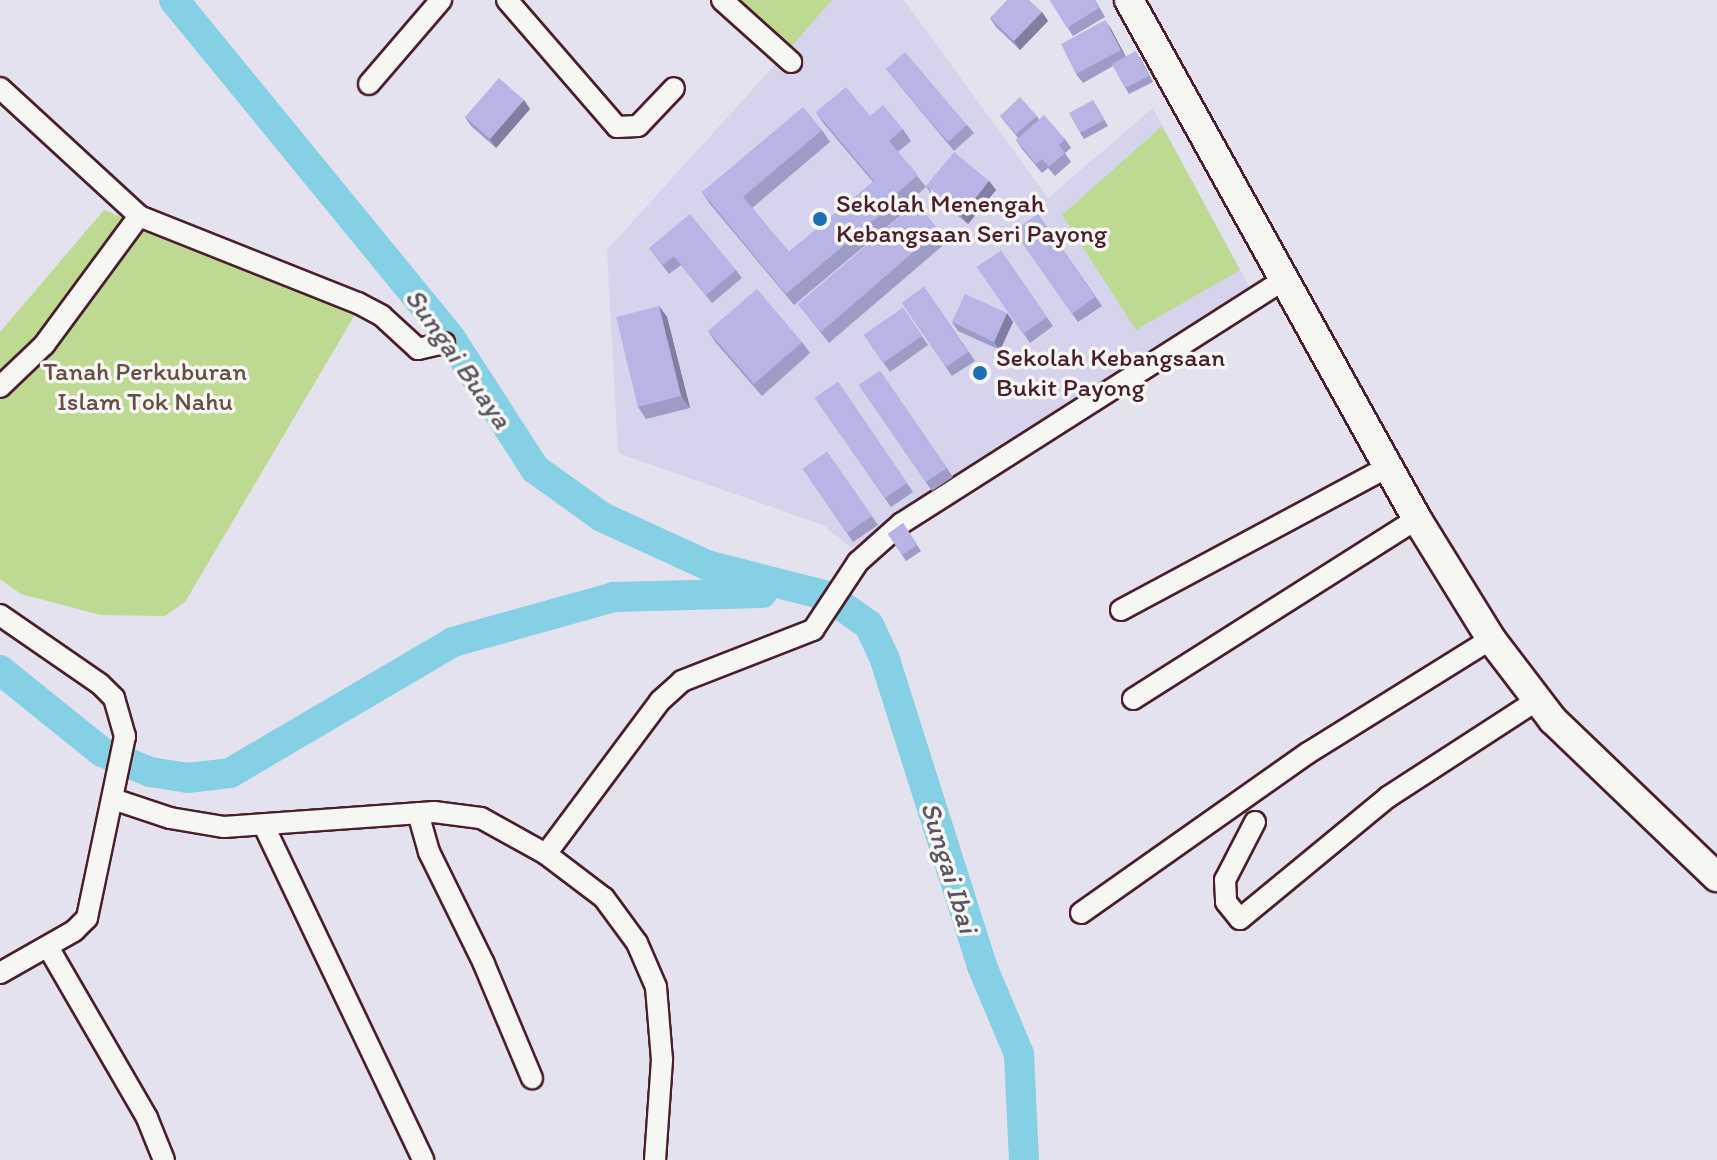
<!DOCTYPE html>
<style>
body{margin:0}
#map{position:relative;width:1717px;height:1160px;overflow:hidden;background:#e3e2ee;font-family:Itim,sans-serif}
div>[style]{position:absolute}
.built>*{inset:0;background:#d6d4ec}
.green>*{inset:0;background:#bed991}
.river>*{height:30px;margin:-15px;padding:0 15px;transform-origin:15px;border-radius:15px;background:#85d0e5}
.roads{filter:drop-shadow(2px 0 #4a1f2b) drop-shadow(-2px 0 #4a1f2b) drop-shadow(0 2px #4a1f2b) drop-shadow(0 -2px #4a1f2b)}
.minor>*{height:20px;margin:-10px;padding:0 10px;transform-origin:10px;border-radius:10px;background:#f6f6f2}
.secondary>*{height:28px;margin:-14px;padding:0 14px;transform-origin:14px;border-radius:14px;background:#f6f6f2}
.wall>*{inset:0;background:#9e9bc6}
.shaded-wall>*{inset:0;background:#817ea1}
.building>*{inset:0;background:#b8b4e6}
.dots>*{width:22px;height:22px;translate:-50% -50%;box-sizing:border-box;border:4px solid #f6f6f2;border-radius:50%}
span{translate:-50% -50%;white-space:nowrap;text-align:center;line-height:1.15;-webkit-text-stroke:7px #f6f6f2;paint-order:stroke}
.poi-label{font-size:26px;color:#4a1f2b}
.left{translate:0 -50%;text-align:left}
.park-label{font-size:26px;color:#674e44}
.water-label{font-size:28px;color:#5c5463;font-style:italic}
</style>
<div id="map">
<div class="built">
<div style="clip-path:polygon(739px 0,904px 0,1048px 198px,1153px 108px,1253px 294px,852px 548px,823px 525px,618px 453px,607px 250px,791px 47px)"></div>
</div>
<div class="green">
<div style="clip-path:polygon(739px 0,832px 0,791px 47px)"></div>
<div style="clip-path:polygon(1162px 126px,1240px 270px,1136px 330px,1062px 215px)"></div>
<div style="clip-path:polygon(104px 210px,356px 313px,185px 602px,165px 616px,101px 615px,21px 594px,0 579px,0 332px)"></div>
</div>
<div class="river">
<div style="left:174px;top:0;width:438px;rotate:50.7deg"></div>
<div style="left:451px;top:339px;width:155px;rotate:57.1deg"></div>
<div style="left:535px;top:469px;width:82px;rotate:35.6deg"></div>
<div style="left:602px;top:517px;width:115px;rotate:24.6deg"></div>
<div style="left:707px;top:565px;width:125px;rotate:14.4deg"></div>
<div style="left:828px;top:596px;width:50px;rotate:35.3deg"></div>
<div style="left:869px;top:625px;width:38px;rotate:65deg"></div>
<div style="left:885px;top:660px;width:321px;rotate:72.4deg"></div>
<div style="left:982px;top:966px;width:95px;rotate:67.2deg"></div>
<div style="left:1019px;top:1054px;width:106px;rotate:87.3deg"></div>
<div style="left:0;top:670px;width:131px;rotate:38.8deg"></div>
<div style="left:102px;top:752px;width:52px;rotate:22.6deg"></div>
<div style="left:150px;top:772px;width:37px;rotate:9deg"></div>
<div style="left:187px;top:778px;width:43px;rotate:-6.6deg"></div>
<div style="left:230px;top:773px;width:259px;rotate:-30.4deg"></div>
<div style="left:453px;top:642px;width:167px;rotate:-15.6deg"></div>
<div style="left:614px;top:597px;width:148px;rotate:-1.5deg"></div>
</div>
<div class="roads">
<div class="minor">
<div style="left:507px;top:0;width:168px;rotate:49.1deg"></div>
<div style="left:617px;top:127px;width:21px;rotate:-3deg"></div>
<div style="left:638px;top:126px;width:52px;rotate:-46.5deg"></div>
<div style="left:722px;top:0;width:93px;rotate:41.9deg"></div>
<div style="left:369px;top:84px;width:111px;rotate:-49.4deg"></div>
<div style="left:0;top:88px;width:189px;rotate:42.6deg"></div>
<div style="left:139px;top:216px;width:236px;rotate:21.7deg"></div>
<div style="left:358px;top:303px;width:27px;rotate:28deg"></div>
<div style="left:382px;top:316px;width:49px;rotate:42.5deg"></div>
<div style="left:418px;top:349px;width:27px;rotate:-13deg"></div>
<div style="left:0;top:387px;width:61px;rotate:-43.7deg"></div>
<div style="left:44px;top:345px;width:160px;rotate:-53.6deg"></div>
<div style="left:1121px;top:610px;width:303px;rotate:-28.2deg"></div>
<div style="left:0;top:615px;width:121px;rotate:34.6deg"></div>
<div style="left:100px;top:684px;width:20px;rotate:45deg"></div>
<div style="left:114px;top:698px;width:40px;rotate:74deg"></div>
<div style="left:125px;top:736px;width:186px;rotate:101.8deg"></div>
<div style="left:87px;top:918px;width:18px;rotate:135deg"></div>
<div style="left:74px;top:931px;width:85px;rotate:150.4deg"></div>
<div style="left:1133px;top:699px;width:336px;rotate:-32.4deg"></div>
<div style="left:113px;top:799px;width:60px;rotate:18.4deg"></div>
<div style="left:170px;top:818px;width:55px;rotate:9.5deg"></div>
<div style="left:224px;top:827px;width:211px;rotate:-4.1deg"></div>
<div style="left:434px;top:812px;width:47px;rotate:7.3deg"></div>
<div style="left:481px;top:818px;width:74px;rotate:29deg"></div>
<div style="left:546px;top:854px;width:73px;rotate:37.2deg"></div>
<div style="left:604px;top:898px;width:56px;rotate:53.7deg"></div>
<div style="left:637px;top:943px;width:48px;rotate:66.6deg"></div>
<div style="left:656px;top:987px;width:73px;rotate:85.3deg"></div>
<div style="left:662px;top:1060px;width:100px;rotate:94deg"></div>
<div style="left:418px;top:813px;width:41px;rotate:74.2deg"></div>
<div style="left:429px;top:852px;width:125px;rotate:63.8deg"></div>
<div style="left:484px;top:964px;width:124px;rotate:67.2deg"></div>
<div style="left:1255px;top:822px;width:65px;rotate:117.3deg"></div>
<div style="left:1225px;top:880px;width:22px;rotate:87deg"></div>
<div style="left:1226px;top:902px;width:22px;rotate:51deg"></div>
<div style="left:1240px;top:919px;width:192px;rotate:-39.5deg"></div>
<div style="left:1388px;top:797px;width:176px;rotate:-33deg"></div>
<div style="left:264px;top:826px;width:370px;rotate:64.5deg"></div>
<div style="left:546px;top:854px;width:191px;rotate:-53.3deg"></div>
<div style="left:660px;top:701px;width:30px;rotate:-42deg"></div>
<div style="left:682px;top:681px;width:141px;rotate:-21.3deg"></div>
<div style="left:813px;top:630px;width:82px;rotate:-56.5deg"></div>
<div style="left:858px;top:562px;width:59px;rotate:-41.6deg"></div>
<div style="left:902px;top:523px;width:452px;rotate:-32.5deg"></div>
<div style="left:1081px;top:913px;width:278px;rotate:-35.2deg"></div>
<div style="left:1308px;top:753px;width:216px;rotate:-31.9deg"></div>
<div style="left:48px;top:947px;width:198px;rotate:59.9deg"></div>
<div style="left:147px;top:1118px;width:45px;rotate:68deg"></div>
</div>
<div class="secondary">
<div style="left:1129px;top:0;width:594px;rotate:60.97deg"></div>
<div style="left:1417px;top:519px;width:141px;rotate:58.3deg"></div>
<div style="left:1491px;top:639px;width:102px;rotate:52.6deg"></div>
<div style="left:1553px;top:720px;width:227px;rotate:43.8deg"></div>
</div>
</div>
<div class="wall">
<div style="clip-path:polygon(1050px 0,1095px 0,1105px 17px,1073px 36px)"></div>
<div style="clip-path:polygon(1042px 12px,1048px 21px,1020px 50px,996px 27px,990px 18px)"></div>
<div style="clip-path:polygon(1111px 29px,1126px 57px,1140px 57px,1153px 82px,1129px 94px,1113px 66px,1083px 83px,1076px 74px)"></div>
<div style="clip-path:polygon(886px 69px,967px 125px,974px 133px,954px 151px)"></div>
<div style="clip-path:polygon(524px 100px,530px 109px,496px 148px,471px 126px,465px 117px)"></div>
<div style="clip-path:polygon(1093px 100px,1108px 126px,1084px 139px,1080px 133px)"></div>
<div style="clip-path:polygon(816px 112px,870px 116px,903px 129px,911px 141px,898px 152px,926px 187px,897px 212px,900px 216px,794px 305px,710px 204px,702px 192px,822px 130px,830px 142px,752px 208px,789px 252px,873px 182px,824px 124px)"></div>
<div style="clip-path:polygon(1000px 116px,1037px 116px,1039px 120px,1065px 139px,1071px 148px,1065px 153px,1071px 162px,1055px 176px,1048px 168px,1042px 173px,1022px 149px,1016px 140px,1018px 138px)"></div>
<div style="clip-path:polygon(989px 181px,996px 190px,968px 224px,932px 195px,926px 186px)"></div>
<div style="clip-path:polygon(1038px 214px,1102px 306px,1078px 322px,1014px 231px)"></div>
<div style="clip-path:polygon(939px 230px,947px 242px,829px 343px,798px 304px)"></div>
<div style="clip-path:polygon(649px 248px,736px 270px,742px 278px,712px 303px,681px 265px,669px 274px)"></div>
<div style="clip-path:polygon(1001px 251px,1053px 326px,1030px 343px,977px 267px)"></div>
<div style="clip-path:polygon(924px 287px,975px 361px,952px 376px,902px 303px)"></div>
<div style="clip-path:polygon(659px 306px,667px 317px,690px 408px,646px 419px,638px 407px)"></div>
<div style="clip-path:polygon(903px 308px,928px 345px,890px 372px,864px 335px)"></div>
<div style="clip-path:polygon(1007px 313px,1013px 322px,1000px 350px,958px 331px,952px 322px)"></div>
<div style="clip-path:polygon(708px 331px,802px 342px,810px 353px,762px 396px,716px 343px)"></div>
<div style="clip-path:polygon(880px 371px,953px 477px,932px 491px,859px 385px)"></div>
<div style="clip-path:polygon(838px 382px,913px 492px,891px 507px,815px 398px)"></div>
<div style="clip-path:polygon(827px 452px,878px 525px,853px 542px,803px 469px)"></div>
<div style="clip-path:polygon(903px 523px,921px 551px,906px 561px,888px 534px)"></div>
</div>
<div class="shaded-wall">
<div style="clip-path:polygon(1042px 12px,1048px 21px,1020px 50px,1014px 41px)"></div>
<div style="clip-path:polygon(1105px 20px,1111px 29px,1127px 59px,1121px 50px)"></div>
<div style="clip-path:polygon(524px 100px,530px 109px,496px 148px,490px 139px)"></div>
<div style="clip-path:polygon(989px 181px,996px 190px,968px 224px,961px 216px)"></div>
<div style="clip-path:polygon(659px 306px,667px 317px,690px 408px,681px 396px)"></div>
<div style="clip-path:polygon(1007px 313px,1013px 322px,1000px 350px,994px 342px)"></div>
</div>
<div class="building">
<div style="clip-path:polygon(1007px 0,1029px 0,1042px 12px,1014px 41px,990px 18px)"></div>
<div style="clip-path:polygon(1050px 0,1094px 0,1099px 8px,1067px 28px)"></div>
<div style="clip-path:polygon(1105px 20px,1121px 50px,1076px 74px,1061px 44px)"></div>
<div style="clip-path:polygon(1136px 51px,1149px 76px,1125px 88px,1112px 64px)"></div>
<div style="clip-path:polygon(905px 52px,967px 125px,948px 142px,886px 69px)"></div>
<div style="clip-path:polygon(499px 78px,524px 100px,490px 139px,465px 117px)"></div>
<div style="clip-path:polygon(846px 87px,870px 116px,883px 105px,903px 129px,889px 141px,918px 175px,888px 201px,892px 205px,786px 294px,702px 192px,803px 107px,822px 130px,743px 197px,789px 252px,874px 181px,816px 112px)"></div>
<div style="clip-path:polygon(1020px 97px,1037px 116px,1016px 134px,1000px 116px)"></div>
<div style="clip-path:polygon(1093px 100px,1104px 120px,1080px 133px,1069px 113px)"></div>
<div style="clip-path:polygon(1044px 115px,1065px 139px,1059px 145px,1065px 153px,1049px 167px,1042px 159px,1036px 164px,1016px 140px)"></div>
<div style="clip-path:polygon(954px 152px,989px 181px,961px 216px,926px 186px)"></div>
<div style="clip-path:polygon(916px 203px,939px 230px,821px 332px,798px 304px)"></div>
<div style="clip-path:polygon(690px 214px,736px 270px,706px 295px,674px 256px,663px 265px,649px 248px)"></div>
<div style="clip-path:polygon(1038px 214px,1095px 297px,1072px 314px,1014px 231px)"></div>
<div style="clip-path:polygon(1001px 251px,1047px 317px,1023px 334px,977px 267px)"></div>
<div style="clip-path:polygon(924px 287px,968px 352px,946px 367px,902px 303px)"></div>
<div style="clip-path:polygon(757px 289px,802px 342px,754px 384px,708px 331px)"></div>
<div style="clip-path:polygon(965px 294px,1007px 313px,994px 342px,952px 322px)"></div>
<div style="clip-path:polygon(659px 306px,681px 396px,638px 407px,616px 317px)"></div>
<div style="clip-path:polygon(903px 308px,922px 336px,883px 363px,864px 335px)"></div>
<div style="clip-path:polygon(880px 371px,947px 468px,926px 482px,859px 385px)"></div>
<div style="clip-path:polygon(838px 382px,907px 483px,885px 498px,815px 398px)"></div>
<div style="clip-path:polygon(827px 452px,872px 516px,847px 533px,803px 469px)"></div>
<div style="clip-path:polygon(903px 523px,917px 545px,902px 555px,888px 534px)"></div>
</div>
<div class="dots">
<div style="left:820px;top:219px;background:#1f6fb2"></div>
<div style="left:980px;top:373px;background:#1f6fb2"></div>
</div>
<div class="poi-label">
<span class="left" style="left:836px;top:219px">Sekolah Menengah<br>Kebangsaan Seri Payong</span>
<span class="left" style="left:996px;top:373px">Sekolah Kebangsaan<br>Bukit Payong</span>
</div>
<div class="park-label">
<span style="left:145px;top:387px">Tanah Perkuburan<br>Islam Tok Nahu</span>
</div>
<div class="water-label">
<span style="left:459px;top:358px;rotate:55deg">Sungai Buaya</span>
<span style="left:950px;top:867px;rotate:73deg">Sungai Ibai</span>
</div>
</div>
